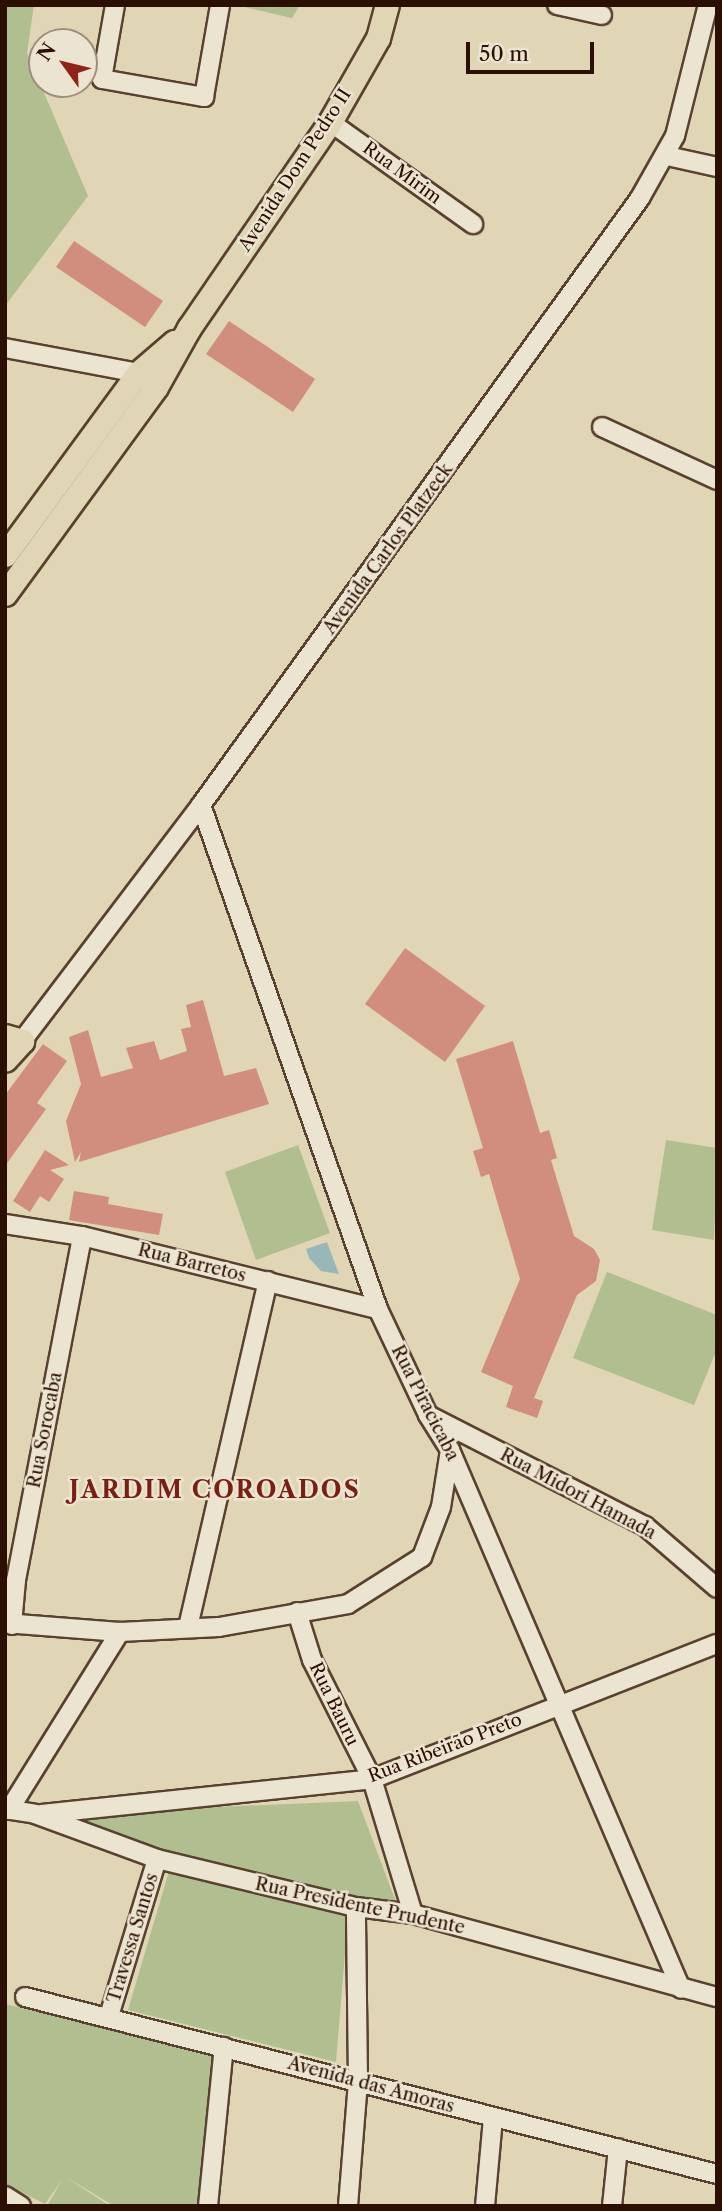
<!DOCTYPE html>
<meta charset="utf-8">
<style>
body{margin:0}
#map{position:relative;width:722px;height:2211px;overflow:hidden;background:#e0d6b6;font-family:"Libre Caslon Text",serif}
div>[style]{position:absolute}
.green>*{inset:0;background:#b0be90}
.water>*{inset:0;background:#99b6b9}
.building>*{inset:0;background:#d18d7e}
.roads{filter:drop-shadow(2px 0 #58412e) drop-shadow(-2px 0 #58412e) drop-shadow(0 2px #58412e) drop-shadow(0 -2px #58412e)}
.minor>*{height:18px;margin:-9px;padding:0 9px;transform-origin:9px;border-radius:9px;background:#ebe4d0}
.major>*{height:23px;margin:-11.5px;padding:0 11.5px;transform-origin:11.5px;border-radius:11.5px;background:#e0d6b6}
span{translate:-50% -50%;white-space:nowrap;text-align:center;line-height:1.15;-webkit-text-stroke:5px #ebe4d0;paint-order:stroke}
.street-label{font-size:18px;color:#2b0f00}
.district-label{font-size:24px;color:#7a1f14;font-weight:700;letter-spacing:2px}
.frame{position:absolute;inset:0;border:7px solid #2b0f00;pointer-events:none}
.north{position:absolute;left:28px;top:28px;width:70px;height:70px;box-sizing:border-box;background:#ebe4d0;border:2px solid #9e8f7d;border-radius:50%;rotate:304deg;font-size:19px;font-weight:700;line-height:28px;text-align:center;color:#2b0f00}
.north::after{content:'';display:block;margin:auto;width:24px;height:32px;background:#8f2418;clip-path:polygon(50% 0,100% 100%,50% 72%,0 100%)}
.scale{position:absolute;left:466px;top:42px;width:128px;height:32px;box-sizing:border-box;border:4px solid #2b0f00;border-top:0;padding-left:9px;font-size:21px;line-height:24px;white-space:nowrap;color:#2b0f00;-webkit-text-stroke:5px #ebe4d0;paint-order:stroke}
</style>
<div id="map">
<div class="green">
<div style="clip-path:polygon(5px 5px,34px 5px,27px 53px,88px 196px,5px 306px)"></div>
<div style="clip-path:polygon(236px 5px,300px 5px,292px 18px)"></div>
<div style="clip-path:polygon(666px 1140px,717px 1148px,714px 1240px,652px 1230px)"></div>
<div style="clip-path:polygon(298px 1145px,330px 1233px,256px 1260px,225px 1172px)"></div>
<div style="clip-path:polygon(607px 1272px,717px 1315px,717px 1349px,694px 1405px,573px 1358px)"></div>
<div style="clip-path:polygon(358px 1801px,396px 1902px,353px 1898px,161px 1851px,51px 1814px)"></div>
<div style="clip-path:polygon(169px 1871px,348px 1917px,336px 2062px,128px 2010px)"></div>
<div style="clip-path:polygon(5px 2004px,213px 2054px,199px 2206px,114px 2206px,64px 2176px,110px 2206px,47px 2206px,62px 2180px,45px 2204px,5px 2184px)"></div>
</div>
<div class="water">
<div style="clip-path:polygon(327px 1242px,339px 1274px,321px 1271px,309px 1258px,306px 1249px)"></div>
</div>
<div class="building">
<div style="clip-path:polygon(74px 241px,163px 301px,145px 327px,56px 267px)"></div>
<div style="clip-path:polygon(229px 321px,315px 379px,293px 412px,206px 354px)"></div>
<div style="clip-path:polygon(405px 948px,485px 1006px,445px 1062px,365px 1004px)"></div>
<div style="clip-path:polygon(203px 1000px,224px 1076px,256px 1068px,269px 1104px,79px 1162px,81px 1152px,75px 1162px,66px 1121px,81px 1084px,69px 1037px,88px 1030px,101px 1077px,133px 1068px,126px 1048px,154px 1041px,160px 1060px,187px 1051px,181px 1029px,191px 1027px,186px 1005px)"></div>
<div style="clip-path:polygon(513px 1041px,540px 1133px,549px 1130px,557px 1158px,551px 1160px,574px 1236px,594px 1249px,600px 1260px,596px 1281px,577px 1295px,534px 1398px,543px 1401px,537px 1418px,506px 1407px,513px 1386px,481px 1372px,520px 1279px,489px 1174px,481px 1177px,473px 1151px,483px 1148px,456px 1059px)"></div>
<div style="clip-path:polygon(43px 1044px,67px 1061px,37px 1103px,46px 1109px,5px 1166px,5px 1095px)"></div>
<div style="clip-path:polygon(45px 1150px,69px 1165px,50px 1170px,64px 1179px,49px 1202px,40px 1196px,30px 1212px,13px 1201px)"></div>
<div style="clip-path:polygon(74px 1191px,109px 1197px,108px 1204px,163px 1214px,159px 1235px,69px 1220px)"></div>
</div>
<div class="roads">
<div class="minor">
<div style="left:115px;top:5px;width:75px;rotate:100deg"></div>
<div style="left:102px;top:79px;width:104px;rotate:10deg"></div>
<div style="left:204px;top:97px;width:93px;rotate:-80.1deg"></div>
<div style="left:557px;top:5px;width:46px;rotate:12.5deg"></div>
<div style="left:330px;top:122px;width:176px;rotate:35.5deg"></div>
<div style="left:667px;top:156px;width:51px;rotate:12.4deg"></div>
<div style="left:5px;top:348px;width:135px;rotate:10.6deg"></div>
<div style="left:138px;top:373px;width:11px;rotate:38deg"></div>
<div style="left:602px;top:427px;width:127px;rotate:24.7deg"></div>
<div style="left:201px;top:805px;width:534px;rotate:70.65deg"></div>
<div style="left:378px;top:1309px;width:117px;rotate:64.7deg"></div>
<div style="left:428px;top:1415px;width:41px;rotate:57.8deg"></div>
<div style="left:450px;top:1450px;width:586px;rotate:66.8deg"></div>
<div style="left:22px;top:1041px;width:296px;rotate:-52.8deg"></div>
<div style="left:201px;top:805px;width:749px;rotate:-54.12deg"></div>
<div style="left:640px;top:198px;width:71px;rotate:-60.6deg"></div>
<div style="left:675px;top:136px;width:135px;rotate:-75.9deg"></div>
<div style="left:5px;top:1224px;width:78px;rotate:8.9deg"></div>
<div style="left:82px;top:1236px;width:305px;rotate:13.9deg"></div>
<div style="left:428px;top:1415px;width:244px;rotate:27.1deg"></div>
<div style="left:645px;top:1526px;width:95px;rotate:40.7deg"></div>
<div style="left:297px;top:1612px;width:50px;rotate:72.6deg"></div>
<div style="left:312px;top:1660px;width:133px;rotate:63.2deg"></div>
<div style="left:372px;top:1779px;width:141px;rotate:73.1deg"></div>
<div style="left:5px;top:1623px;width:115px;rotate:4.5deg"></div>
<div style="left:120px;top:1632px;width:99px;rotate:-2.9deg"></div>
<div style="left:219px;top:1627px;width:131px;rotate:-10.1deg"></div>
<div style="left:348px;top:1604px;width:88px;rotate:-32.4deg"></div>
<div style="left:422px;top:1557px;width:53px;rotate:-69.2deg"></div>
<div style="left:441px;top:1507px;width:58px;rotate:-81deg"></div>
<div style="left:12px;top:1625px;width:45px;rotate:-84.9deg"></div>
<div style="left:16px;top:1580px;width:350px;rotate:-79.1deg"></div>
<div style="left:188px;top:1627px;width:355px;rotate:-77deg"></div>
<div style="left:5px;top:1809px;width:30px;rotate:9deg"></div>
<div style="left:35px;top:1814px;width:130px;rotate:20.2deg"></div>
<div style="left:157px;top:1859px;width:205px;rotate:13.6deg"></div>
<div style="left:356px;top:1907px;width:57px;rotate:7deg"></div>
<div style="left:413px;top:1914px;width:315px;rotate:15.3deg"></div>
<div style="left:9px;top:1810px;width:210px;rotate:-58.1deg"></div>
<div style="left:41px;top:1814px;width:333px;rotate:-6deg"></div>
<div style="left:372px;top:1779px;width:370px;rotate:-21.4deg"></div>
<div style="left:25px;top:1997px;width:714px;rotate:14.35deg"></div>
<div style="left:109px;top:2016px;width:164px;rotate:-73deg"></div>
<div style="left:5px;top:2196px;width:19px;rotate:32deg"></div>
<div style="left:208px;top:2206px;width:160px;rotate:-84.3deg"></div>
<div style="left:348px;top:2206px;width:125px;rotate:-85.4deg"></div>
<div style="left:358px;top:2081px;width:174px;rotate:-90.7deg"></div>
<div style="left:485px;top:2206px;width:88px;rotate:-84.8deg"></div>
<div style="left:612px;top:2206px;width:58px;rotate:-84.1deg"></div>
</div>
<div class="major">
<div style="left:5px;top:555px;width:225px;rotate:-53.8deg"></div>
<div style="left:138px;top:373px;width:48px;rotate:-40.7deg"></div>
<div style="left:5px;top:594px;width:256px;rotate:-53.9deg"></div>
<div style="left:156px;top:387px;width:68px;rotate:-60.8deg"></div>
<div style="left:189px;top:328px;width:250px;rotate:-55.6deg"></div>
<div style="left:330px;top:122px;width:97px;rotate:-60.3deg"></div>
<div style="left:378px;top:38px;width:34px;rotate:-75deg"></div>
<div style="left:5px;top:1036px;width:18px;rotate:16deg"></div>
<div style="left:22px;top:1041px;width:25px;rotate:132deg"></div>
</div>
</div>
<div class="street-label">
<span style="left:295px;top:170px;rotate:-57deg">Avenida Dom Pedro II</span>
<span style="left:402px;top:173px;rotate:36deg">Rua Mirim</span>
<span style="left:388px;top:549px;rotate:-54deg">Avenida Carlos Platzeck</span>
<span style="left:192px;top:1263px;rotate:14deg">Rua Barretos</span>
<span style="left:425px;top:1403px;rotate:63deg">Rua Piracicaba</span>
<span style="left:45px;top:1430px;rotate:-79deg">Rua Sorocaba</span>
<span style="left:578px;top:1494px;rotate:28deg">Rua Midori Hamada</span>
<span style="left:334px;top:1704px;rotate:64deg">Rua Bauru</span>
<span style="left:445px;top:1748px;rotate:-21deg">Rua Ribeirão Preto</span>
<span style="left:360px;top:1906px;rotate:12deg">Rua Presidente Prudente</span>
<span style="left:133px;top:1938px;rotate:-73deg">Travessa Santos</span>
<span style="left:371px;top:2085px;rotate:15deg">Avenida das Amoras</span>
</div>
<div class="district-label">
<span style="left:215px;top:1490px">JARDIM COROADOS</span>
</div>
<div class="frame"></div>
<div class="north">N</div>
<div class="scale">50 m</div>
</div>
